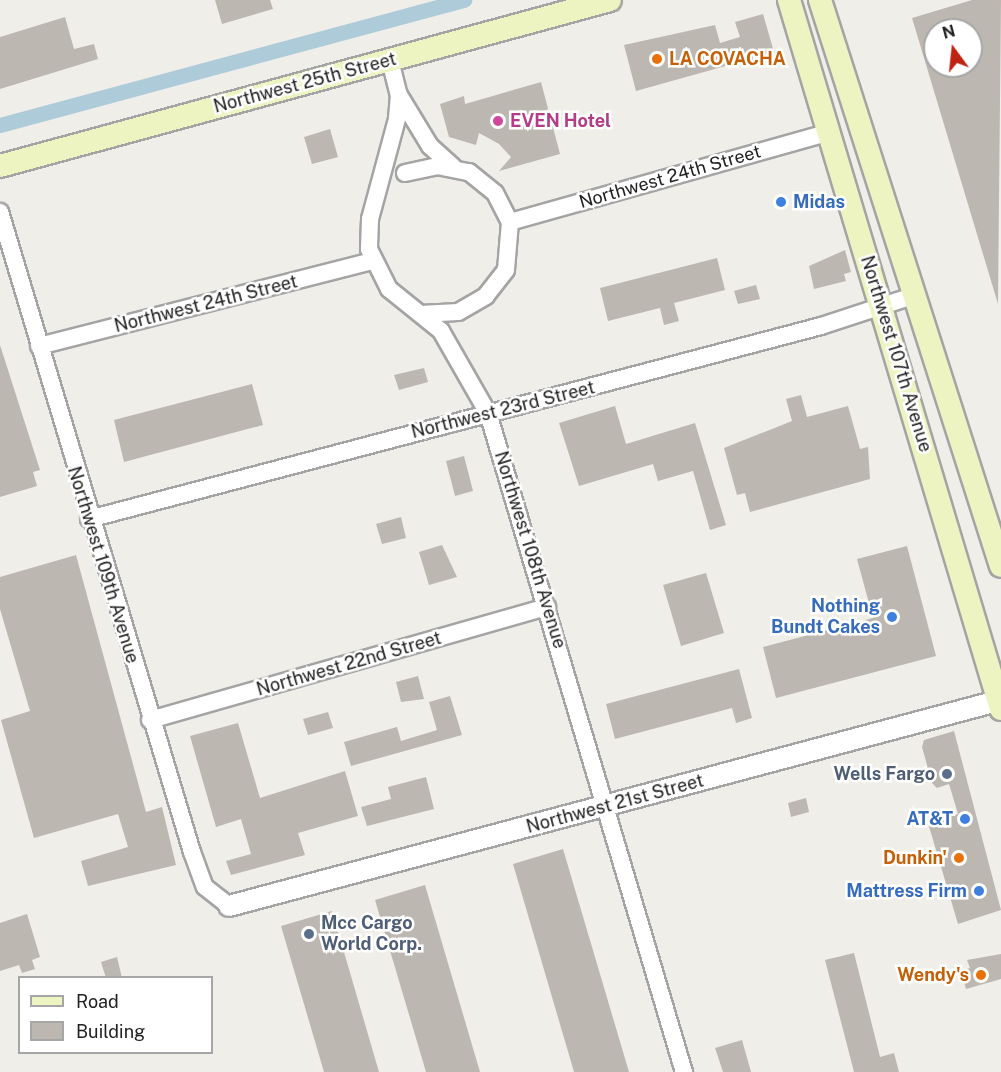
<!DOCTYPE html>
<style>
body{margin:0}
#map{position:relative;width:1001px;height:1072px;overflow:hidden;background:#f0eee8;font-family:"Public Sans",sans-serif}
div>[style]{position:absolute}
.canal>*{height:15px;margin:-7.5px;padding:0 7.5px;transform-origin:7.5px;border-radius:7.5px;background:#adcbd9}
.building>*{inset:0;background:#bdb7b1}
.roads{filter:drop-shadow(2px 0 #a4a4a4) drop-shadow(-2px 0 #a4a4a4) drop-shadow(0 2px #a4a4a4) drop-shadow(0 -2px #a4a4a4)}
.minor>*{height:16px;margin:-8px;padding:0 8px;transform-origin:8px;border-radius:8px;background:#fff}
.tertiary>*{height:20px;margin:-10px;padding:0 10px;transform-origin:10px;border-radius:10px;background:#fff}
.secondary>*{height:22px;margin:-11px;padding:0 11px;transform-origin:11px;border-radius:11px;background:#edf4c2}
.dots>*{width:16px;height:16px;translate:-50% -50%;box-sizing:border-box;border:3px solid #fff;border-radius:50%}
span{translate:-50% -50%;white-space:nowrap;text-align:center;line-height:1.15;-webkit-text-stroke:5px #fff;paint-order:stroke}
.food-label{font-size:18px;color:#c56008;font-weight:700}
.left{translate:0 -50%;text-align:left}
.right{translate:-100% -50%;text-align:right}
.street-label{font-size:18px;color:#202020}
.hotel-label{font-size:18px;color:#b23c85;font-weight:700}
.shop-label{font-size:18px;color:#366cbe;font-weight:700}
.service-label{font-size:18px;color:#4e5e75;font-weight:700}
.legend{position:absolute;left:18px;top:976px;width:195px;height:78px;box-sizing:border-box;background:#fff;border:2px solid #a6a6a6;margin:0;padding:8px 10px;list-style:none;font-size:18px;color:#202020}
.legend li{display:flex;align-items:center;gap:12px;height:30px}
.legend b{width:30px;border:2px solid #a6a6a6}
.north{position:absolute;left:923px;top:18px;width:60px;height:60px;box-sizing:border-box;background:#fff;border:2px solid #a6a6a6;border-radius:50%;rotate:345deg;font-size:16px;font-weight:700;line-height:24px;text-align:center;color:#202020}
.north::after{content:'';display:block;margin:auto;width:21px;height:27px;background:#be2313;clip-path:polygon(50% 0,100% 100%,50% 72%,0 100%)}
</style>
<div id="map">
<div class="canal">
<div style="left:0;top:125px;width:481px;rotate:-15.1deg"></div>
</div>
<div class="building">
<div style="clip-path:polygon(215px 0,270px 0,273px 9px,222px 24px)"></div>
<div style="clip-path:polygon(evenodd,972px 0,1001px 0,998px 304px,912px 18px,972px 0,935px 30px,971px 30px,971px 66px,935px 66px,935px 30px)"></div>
<div style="clip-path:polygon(763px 14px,776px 59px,749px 67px,747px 60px,636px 91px,624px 45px,715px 25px,720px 43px,740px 37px,735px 22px)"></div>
<div style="clip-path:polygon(65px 17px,74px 49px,94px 44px,98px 59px,0 89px,0 37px)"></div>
<div style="clip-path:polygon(541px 82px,560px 154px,499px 171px,511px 157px,499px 144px,479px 133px,476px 145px,449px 137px,440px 104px,464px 96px,465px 104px)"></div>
<div style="clip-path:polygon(330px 129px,338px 157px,312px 164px,304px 137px)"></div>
<div style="clip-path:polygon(845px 250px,851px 272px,844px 274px,846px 281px,814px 289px,809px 266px)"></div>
<div style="clip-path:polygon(717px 258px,725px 290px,674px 303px,679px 321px,664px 325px,660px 308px,608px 321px,600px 288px)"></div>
<div style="clip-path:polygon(756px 285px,760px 299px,738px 304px,734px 291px)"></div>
<div style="clip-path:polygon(0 345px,40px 470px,33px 472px,37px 486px,0 497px)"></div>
<div style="clip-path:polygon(424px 368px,428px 382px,399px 390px,394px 375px)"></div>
<div style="clip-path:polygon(252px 384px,263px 425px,124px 462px,114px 420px)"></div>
<div style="clip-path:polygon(801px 395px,807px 417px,848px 406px,860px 449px,868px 447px,870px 479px,750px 512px,745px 493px,737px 495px,724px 448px,792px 421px,786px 399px)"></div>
<div style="clip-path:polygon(615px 406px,626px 444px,695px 423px,726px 525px,710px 530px,693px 471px,658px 481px,653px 464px,579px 486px,559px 423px)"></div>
<div style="clip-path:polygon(464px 456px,473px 491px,455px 496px,446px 461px)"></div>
<div style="clip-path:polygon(401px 517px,406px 538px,382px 544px,376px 524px)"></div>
<div style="clip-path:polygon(442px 545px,457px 577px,429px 585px,419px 552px)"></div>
<div style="clip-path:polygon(907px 546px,936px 656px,776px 698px,763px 647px,873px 618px,857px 559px)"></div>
<div style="clip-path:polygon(76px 555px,146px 812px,162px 807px,176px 865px,88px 886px,81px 861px,128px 847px,118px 814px,34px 838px,1px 720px,30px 711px,0 609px,0 577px)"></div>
<div style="clip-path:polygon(706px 573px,724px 633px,681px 646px,663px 585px)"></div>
<div style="clip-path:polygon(739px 669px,752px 718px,736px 723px,732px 708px,615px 739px,606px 704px)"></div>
<div style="clip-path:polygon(418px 676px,424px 699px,401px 702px,396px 682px)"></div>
<div style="clip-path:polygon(450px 696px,462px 735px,351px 766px,344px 742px,397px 727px,401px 741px,437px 730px,429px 702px)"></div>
<div style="clip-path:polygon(328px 712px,333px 728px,308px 735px,303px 719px)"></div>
<div style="clip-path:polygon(238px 723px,260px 798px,345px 771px,358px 816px,298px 833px,305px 855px,231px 875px,226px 861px,251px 854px,241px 819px,216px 827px,190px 736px)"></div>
<div style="clip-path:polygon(954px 731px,1001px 910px,958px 924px,928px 823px,958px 814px,949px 784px,937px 788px,932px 783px,922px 747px,924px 740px)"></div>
<div style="clip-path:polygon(426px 777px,434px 809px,367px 826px,361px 807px,391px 799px,388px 787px)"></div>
<div style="clip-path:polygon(806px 798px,809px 812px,791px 817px,788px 803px)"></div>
<div style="clip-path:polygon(563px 849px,629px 1072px,574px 1072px,513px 864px)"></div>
<div style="clip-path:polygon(425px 885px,480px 1072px,426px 1072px,375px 900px)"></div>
<div style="clip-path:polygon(332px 911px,379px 1072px,324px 1072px,281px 926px)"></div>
<div style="clip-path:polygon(27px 914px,40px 957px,32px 960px,35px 969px,22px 973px,19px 965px,0 971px,0 923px)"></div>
<div style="clip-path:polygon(854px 953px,880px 1057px,894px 1053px,899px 1072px,854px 1072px,825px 960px)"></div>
<div style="clip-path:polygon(1001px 954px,1001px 979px,966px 989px,961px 971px,970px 968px,967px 960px)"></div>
<div style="clip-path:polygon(117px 957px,122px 978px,106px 978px,101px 962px)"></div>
<div style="clip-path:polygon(742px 1040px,751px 1072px,723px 1072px,715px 1048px)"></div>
</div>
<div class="roads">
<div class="minor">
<div style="left:390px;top:60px;width:36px;rotate:76deg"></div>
<div style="left:399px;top:95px;width:24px;rotate:95deg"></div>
<div style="left:397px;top:119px;width:104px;rotate:105.1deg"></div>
<div style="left:370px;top:219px;width:30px;rotate:92deg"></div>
<div style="left:369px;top:249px;width:45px;rotate:63.4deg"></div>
<div style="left:389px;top:289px;width:67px;rotate:38.9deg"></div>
<div style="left:441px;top:331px;width:95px;rotate:60.2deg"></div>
<div style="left:488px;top:413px;width:688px;rotate:73.44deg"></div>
<div style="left:399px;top:95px;width:60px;rotate:58.7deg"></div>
<div style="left:430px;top:146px;width:31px;rotate:42deg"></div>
<div style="left:405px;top:173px;width:33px;rotate:-12deg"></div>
<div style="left:437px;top:166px;width:33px;rotate:11deg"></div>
<div style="left:469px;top:172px;width:33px;rotate:39deg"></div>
<div style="left:495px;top:193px;width:33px;rotate:63deg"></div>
<div style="left:510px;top:222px;width:48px;rotate:94.8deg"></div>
<div style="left:506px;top:270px;width:33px;rotate:128deg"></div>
<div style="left:486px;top:296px;width:32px;rotate:150deg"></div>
<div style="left:458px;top:312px;width:33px;rotate:177deg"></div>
<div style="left:0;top:212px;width:668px;rotate:73.3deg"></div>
<div style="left:192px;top:852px;width:37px;rotate:70deg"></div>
<div style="left:205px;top:887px;width:31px;rotate:38deg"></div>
<div style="left:510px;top:222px;width:332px;rotate:-15.7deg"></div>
<div style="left:39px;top:346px;width:345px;rotate:-14.3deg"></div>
<div style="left:89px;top:519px;width:757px;rotate:-14.77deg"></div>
<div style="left:821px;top:326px;width:100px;rotate:-18.1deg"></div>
<div style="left:150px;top:720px;width:413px;rotate:-15.9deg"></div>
</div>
<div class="tertiary">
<div style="left:229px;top:906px;width:799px;rotate:-14.94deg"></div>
</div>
<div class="secondary">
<div style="left:789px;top:0;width:740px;rotate:73.35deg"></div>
<div style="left:820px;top:0;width:594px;rotate:72.27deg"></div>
<div style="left:0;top:166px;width:632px;rotate:-15.22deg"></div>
</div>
</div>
<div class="dots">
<div style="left:657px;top:59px;background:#e8710a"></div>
<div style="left:498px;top:121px;background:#d1479c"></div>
<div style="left:781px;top:202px;background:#3f7fe0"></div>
<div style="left:892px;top:617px;background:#3f7fe0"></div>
<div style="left:947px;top:774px;background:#5c6f8a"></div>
<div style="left:965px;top:819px;background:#3f7fe0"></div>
<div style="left:959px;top:858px;background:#e8710a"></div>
<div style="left:979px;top:891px;background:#3f7fe0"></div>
<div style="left:309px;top:934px;background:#5c6f8a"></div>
<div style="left:981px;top:975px;background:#e8710a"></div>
</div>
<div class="food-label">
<span class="left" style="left:669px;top:59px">LA COVACHA</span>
<span class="right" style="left:947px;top:858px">Dunkin'</span>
<span class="right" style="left:969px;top:975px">Wendy's</span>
</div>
<div class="street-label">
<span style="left:305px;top:83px;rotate:-15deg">Northwest 25th Street</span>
<span style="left:670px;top:177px;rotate:-16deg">Northwest 24th Street</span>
<span style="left:206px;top:304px;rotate:-14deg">Northwest 24th Street</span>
<span style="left:896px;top:354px;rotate:73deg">Northwest 107th Avenue</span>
<span style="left:503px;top:410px;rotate:-14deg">Northwest 23rd Street</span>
<span style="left:530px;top:550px;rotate:73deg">Northwest 108th Avenue</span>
<span style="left:103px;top:565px;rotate:73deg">Northwest 109th Avenue</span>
<span style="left:349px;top:664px;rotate:-16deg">Northwest 22nd Street</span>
<span style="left:615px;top:804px;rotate:-15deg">Northwest 21st Street</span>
</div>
<div class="hotel-label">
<span class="left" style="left:510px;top:121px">EVEN Hotel</span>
</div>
<div class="shop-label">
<span class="left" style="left:793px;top:202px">Midas</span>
<span class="right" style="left:880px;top:617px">Nothing<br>Bundt Cakes</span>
<span class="right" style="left:953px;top:819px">AT&amp;T</span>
<span class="right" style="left:967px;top:891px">Mattress Firm</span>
</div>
<div class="service-label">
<span class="right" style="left:935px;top:774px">Wells Fargo</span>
<span class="left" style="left:321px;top:934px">Mcc Cargo<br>World Corp.</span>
</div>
<ul class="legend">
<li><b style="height:8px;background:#edf4c2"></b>Road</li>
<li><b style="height:16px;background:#bdb7b1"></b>Building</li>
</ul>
<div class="north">N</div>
</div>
